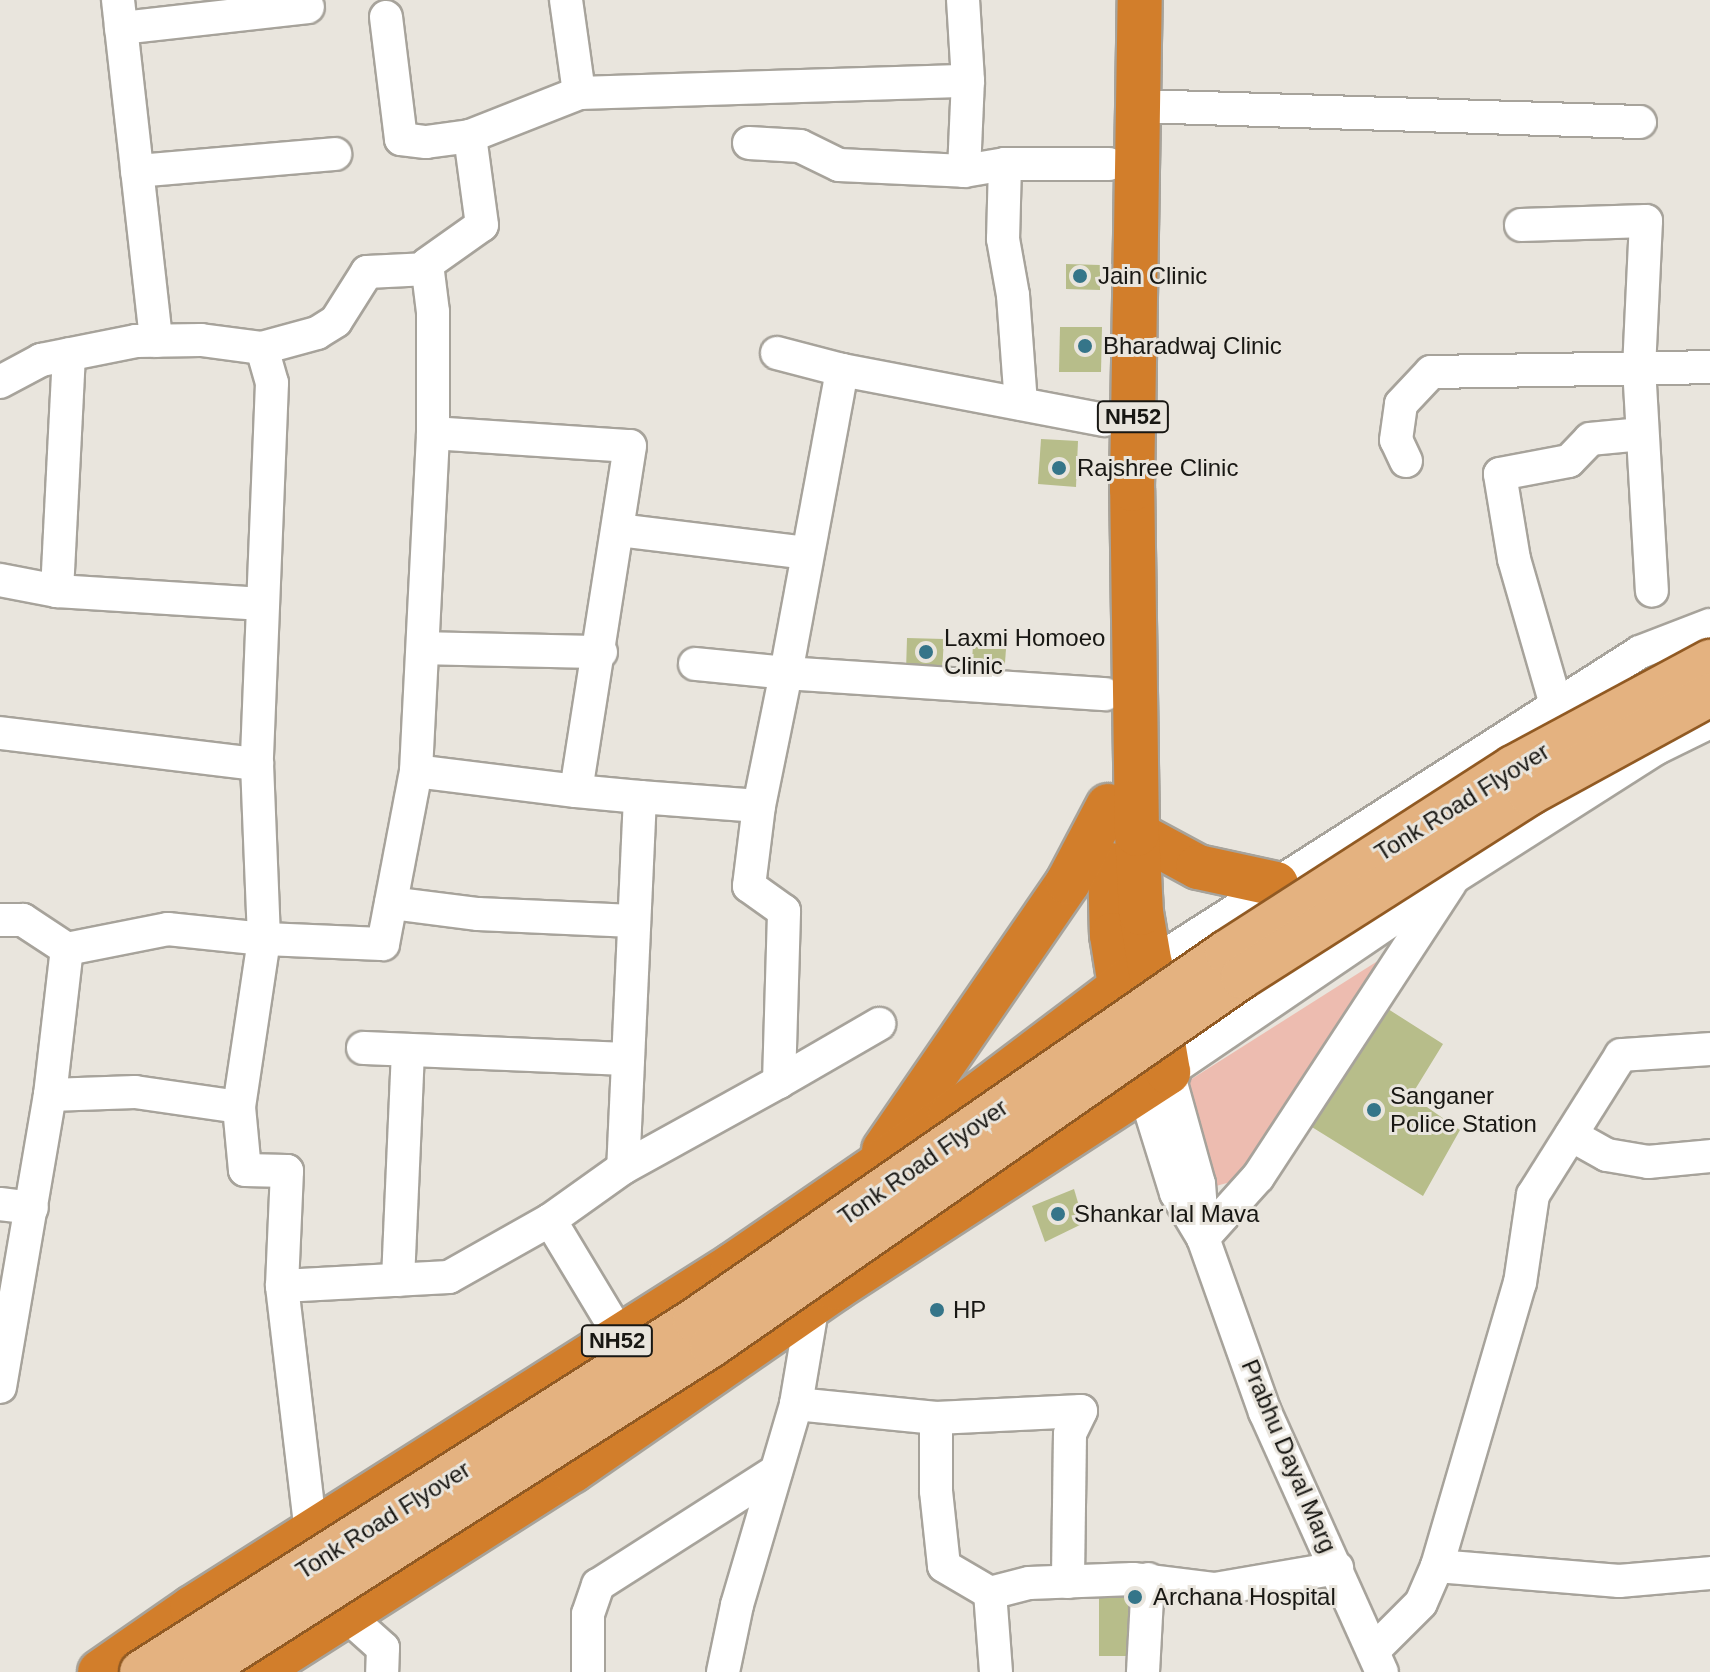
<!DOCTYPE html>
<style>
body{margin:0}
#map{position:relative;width:1710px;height:1672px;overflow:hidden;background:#e9e5dd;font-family:Arial,sans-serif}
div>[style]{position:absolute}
.green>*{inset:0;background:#edbcb0}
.building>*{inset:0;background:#b7bd8a}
.roads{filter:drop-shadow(2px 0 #a7a39b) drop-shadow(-2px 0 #a7a39b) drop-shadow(0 2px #a7a39b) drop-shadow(0 -2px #a7a39b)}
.minor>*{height:32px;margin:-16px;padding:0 16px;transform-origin:16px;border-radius:16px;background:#fff}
.highway>*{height:44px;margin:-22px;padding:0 22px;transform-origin:22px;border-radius:22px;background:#d27e2b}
.bridges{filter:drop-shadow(2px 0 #915a23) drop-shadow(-2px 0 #915a23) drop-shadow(0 2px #915a23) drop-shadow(0 -2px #915a23)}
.major-bridge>*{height:42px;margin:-21px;padding:0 21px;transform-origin:21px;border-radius:21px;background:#e4b280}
.dots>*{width:22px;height:22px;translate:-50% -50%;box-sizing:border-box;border:4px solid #e9e5dd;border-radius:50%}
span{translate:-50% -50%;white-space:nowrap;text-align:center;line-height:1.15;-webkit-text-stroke:6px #e9e5dd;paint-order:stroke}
.shield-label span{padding:2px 6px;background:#e9e5dd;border:2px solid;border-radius:6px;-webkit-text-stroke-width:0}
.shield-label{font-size:22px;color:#181713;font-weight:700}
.poi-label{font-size:24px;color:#181713}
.left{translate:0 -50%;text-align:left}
.street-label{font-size:24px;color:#181713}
</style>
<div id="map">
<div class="green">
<div style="clip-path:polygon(1384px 957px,1267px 1138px,1234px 1181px,1209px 1188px,1182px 1095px,1190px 1080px)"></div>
</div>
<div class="building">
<div style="clip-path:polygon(1066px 264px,1100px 265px,1100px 290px,1066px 289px)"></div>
<div style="clip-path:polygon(1060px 327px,1102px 327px,1101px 372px,1059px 372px)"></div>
<div style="clip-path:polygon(1041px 439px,1078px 441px,1076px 487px,1038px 484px)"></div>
<div style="clip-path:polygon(907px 638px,944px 639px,942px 672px,906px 671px)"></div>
<div style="clip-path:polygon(973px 646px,1006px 649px,1004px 676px,971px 673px)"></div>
<div style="clip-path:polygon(1388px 1009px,1443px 1044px,1411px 1096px,1460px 1130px,1423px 1196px,1307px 1124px)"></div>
<div style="clip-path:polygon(1074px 1189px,1084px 1223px,1045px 1242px,1032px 1206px)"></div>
<div style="clip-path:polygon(1148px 1579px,1143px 1656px,1099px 1656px,1099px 1587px)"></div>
</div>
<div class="roads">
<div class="minor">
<div style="left:118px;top:0;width:343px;rotate:83.6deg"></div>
<div style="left:566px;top:0;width:94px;rotate:82deg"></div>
<div style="left:386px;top:17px;width:123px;rotate:83deg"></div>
<div style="left:401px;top:139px;width:25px;rotate:7deg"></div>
<div style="left:426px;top:142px;width:44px;rotate:-7.8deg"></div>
<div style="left:121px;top:28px;width:188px;rotate:-6.4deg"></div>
<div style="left:1139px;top:106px;width:501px;rotate:1.83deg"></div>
<div style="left:749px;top:143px;width:51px;rotate:3.4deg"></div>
<div style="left:800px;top:146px;width:43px;rotate:26deg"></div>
<div style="left:839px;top:165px;width:125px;rotate:2.7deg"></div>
<div style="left:964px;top:171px;width:42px;rotate:-9.7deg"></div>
<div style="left:1005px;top:164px;width:104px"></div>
<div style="left:1005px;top:164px;width:75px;rotate:91.5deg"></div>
<div style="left:1003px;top:239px;width:57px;rotate:79.9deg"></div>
<div style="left:1013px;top:295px;width:109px;rotate:85.8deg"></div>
<div style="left:137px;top:171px;width:199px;rotate:-4.9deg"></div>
<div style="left:964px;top:171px;width:90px;rotate:-87.5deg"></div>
<div style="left:1521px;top:225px;width:125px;rotate:-1.8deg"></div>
<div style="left:1646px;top:221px;width:146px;rotate:92.7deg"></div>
<div style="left:1639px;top:367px;width:224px;rotate:86.7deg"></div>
<div style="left:262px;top:348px;width:57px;rotate:-15.3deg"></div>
<div style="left:317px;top:333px;width:22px;rotate:-32deg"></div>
<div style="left:336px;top:321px;width:58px;rotate:-57.7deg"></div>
<div style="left:367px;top:272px;width:61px;rotate:-2.8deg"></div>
<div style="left:777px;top:353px;width:67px;rotate:14.7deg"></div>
<div style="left:0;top:382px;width:47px;rotate:-28.2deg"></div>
<div style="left:41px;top:360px;width:97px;rotate:-11.3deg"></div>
<div style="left:136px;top:341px;width:65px;rotate:-0.9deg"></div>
<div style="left:201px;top:340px;width:62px;rotate:7.5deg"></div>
<div style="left:262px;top:348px;width:36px;rotate:74deg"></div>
<div style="left:272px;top:383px;width:381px;rotate:92.3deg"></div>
<div style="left:257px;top:764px;width:175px;rotate:87.7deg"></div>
<div style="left:264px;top:939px;width:97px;rotate:-174.1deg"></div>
<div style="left:168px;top:929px;width:103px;rotate:168.8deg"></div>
<div style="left:67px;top:949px;width:53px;rotate:-146.6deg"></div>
<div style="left:23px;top:920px;width:23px;rotate:180deg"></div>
<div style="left:433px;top:433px;width:197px;rotate:3.8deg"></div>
<div style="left:630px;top:446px;width:349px;rotate:98.9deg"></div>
<div style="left:576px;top:791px;width:64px;rotate:5.4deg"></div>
<div style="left:640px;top:797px;width:371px;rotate:92.6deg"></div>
<div style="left:623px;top:1168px;width:90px;rotate:144.5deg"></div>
<div style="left:550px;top:1220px;width:124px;rotate:58.9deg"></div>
<div style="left:614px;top:1326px;width:17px;rotate:90deg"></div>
<div style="left:1406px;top:461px;width:23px;rotate:-115deg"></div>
<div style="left:1396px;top:440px;width:36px;rotate:-82deg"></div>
<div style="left:1401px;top:404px;width:44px;rotate:-46.8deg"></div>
<div style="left:1431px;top:372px;width:279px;rotate:-1deg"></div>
<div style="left:619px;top:530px;width:189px;rotate:7deg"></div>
<div style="left:0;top:580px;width:58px;rotate:10.9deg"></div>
<div style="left:57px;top:591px;width:237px;rotate:-87.1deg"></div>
<div style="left:57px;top:591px;width:206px;rotate:3.6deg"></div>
<div style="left:423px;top:648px;width:178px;rotate:1.3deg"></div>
<div style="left:695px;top:664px;width:91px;rotate:5.6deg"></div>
<div style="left:786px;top:673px;width:308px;rotate:-79.5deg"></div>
<div style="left:842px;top:370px;width:267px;rotate:10.8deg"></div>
<div style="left:1557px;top:708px;width:155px;rotate:-106.1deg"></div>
<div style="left:1514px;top:559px;width:86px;rotate:-99.4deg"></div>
<div style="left:1500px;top:474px;width:70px;rotate:-10.7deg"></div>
<div style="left:1569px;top:461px;width:30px;rotate:-46deg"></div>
<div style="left:1590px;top:439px;width:52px;rotate:-5.5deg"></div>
<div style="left:0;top:733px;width:259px;rotate:6.9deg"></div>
<div style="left:576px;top:791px;width:161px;rotate:-172.9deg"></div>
<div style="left:416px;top:771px;width:338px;rotate:-87.1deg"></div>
<div style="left:433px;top:433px;width:121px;rotate:-90deg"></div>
<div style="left:433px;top:312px;width:48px;rotate:-97.1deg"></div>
<div style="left:427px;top:264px;width:67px;rotate:-35.3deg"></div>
<div style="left:482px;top:225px;width:90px;rotate:-97.7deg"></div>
<div style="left:470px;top:136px;width:117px;rotate:-21.5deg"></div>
<div style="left:579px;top:93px;width:389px;rotate:-1.8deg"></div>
<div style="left:968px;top:81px;width:81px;rotate:-93.5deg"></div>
<div style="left:640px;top:797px;width:119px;rotate:4.3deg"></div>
<div style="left:759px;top:806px;width:136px;rotate:-78.5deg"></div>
<div style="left:786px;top:673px;width:320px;rotate:3.8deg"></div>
<div style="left:391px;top:903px;width:88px;rotate:7.2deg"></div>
<div style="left:478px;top:914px;width:155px;rotate:2.6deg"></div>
<div style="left:1150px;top:965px;width:581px;rotate:-32.57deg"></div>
<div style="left:1640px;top:652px;width:75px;rotate:-21.1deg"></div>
<div style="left:363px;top:1048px;width:265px;rotate:2.4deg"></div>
<div style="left:779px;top:1082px;width:116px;rotate:-30.1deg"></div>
<div style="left:1143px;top:1087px;width:111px;rotate:72.7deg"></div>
<div style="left:1176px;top:1193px;width:52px;rotate:59deg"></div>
<div style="left:1203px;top:1238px;width:185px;rotate:70.4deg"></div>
<div style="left:1265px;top:1412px;width:285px;rotate:65.8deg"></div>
<div style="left:50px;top:1095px;width:85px;rotate:-2deg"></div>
<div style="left:135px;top:1092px;width:105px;rotate:8.2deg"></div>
<div style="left:239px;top:1107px;width:170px;rotate:-81.5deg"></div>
<div style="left:264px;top:939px;width:119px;rotate:2.4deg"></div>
<div style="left:383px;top:944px;width:176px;rotate:-79.2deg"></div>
<div style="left:239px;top:1107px;width:63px;rotate:84.6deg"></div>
<div style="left:245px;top:1170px;width:42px;rotate:1.4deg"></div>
<div style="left:287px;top:1171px;width:115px;rotate:92.5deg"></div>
<div style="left:282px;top:1286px;width:250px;rotate:83.3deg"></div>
<div style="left:1571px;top:1135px;width:41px;rotate:29.1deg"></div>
<div style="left:1607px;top:1155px;width:42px;rotate:9.7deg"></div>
<div style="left:1648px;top:1162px;width:62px;rotate:-5.5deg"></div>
<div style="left:623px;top:1168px;width:178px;rotate:-28.9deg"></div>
<div style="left:779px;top:1082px;width:171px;rotate:-88.3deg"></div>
<div style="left:784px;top:911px;width:43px;rotate:-144.5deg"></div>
<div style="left:749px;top:886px;width:81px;rotate:-82.9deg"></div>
<div style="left:0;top:1204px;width:32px;rotate:7deg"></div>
<div style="left:1203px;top:1238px;width:54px;rotate:-94.2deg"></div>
<div style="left:1199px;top:1184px;width:116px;rotate:-105.5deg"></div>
<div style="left:1168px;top:1072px;width:345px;rotate:-34.2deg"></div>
<div style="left:1453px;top:878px;width:242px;rotate:-32.5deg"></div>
<div style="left:1657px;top:748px;width:59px;rotate:-26.1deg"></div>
<div style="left:1203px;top:1238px;width:82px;rotate:-48deg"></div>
<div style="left:1258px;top:1177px;width:350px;rotate:-56.8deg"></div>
<div style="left:398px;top:1280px;width:230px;rotate:-87.5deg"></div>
<div style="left:282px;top:1286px;width:167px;rotate:-3.1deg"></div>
<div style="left:449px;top:1277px;width:116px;rotate:-29.4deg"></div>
<div style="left:0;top:1387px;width:296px;rotate:-80.3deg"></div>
<div style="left:50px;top:1095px;width:147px;rotate:-83.4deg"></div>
<div style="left:796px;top:1404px;width:141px;rotate:5.7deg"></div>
<div style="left:936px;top:1418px;width:73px;rotate:90deg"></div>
<div style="left:936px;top:1491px;width:75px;rotate:83.9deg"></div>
<div style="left:944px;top:1566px;width:53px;rotate:30.4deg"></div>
<div style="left:936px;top:1418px;width:145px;rotate:-2.8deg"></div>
<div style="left:1081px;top:1411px;width:25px;rotate:116deg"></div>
<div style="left:1070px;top:1434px;width:148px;rotate:90.8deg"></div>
<div style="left:1437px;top:1566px;width:183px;rotate:4.7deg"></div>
<div style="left:1619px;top:1581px;width:91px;rotate:-5deg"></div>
<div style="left:345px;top:1614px;width:51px;rotate:41.8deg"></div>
<div style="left:383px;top:1648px;width:24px;rotate:92deg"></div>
<div style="left:1374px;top:1650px;width:66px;rotate:-45deg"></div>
<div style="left:1421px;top:1603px;width:40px;rotate:-66.6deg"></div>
<div style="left:1437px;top:1566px;width:295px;rotate:-73.7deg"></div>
<div style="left:1520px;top:1283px;width:89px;rotate:-81.6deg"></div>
<div style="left:1533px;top:1195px;width:165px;rotate:-57.8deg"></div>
<div style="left:1621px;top:1055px;width:89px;rotate:-3.9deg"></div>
<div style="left:588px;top:1672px;width:58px;rotate:-90deg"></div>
<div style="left:588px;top:1614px;width:31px;rotate:-71deg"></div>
<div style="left:598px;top:1585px;width:211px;rotate:-32.6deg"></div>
<div style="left:723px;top:1672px;width:68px;rotate:-78.2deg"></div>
<div style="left:737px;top:1605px;width:209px;rotate:-73.6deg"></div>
<div style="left:796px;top:1404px;width:102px;rotate:-80.4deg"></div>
<div style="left:813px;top:1303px;width:9px;rotate:-153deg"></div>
<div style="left:996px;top:1672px;width:79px;rotate:-94.3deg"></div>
<div style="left:990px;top:1593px;width:40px;rotate:-14.4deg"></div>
<div style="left:1029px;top:1583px;width:104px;rotate:-2.2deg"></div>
<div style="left:1133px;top:1579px;width:83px;rotate:7deg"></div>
<div style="left:1215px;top:1589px;width:124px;rotate:-9.8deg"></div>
<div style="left:1143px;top:1672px;width:93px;rotate:-86.9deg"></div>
</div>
<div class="highway">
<div style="left:1137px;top:834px;width:69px;rotate:28.4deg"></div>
<div style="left:1198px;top:867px;width:80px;rotate:12.3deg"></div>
<div style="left:1110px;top:865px;width:70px;rotate:88.4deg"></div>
<div style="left:1112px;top:935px;width:77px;rotate:81deg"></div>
<div style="left:884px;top:1150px;width:325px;rotate:-55.5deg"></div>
<div style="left:1068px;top:882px;width:86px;rotate:-62.2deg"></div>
<div style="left:100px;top:1672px;width:112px;rotate:-34.8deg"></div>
<div style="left:192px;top:1608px;width:641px;rotate:-32.38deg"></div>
<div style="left:733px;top:1265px;width:263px;rotate:-34.5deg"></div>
<div style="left:950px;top:1116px;width:251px;rotate:-37.1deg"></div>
<div style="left:256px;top:1672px;width:375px;rotate:-32.5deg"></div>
<div style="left:572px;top:1471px;width:321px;rotate:-34.7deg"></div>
<div style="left:836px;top:1288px;width:396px;rotate:-33deg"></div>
<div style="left:1168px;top:1072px;width:161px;rotate:-99.6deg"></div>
<div style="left:1141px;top:913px;width:79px;rotate:-92.9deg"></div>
<div style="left:1137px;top:834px;width:345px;rotate:-90.8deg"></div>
<div style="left:1132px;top:489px;width:489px;rotate:-89.1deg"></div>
</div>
</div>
<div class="bridges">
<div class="major-bridge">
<div style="left:141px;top:1672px;width:656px;rotate:-32.48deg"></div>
<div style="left:694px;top:1320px;width:647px;rotate:-34.67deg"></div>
<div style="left:1226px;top:952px;width:341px;rotate:-32.8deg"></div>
<div style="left:1513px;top:767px;width:224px;rotate:-28.3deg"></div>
<div style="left:200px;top:1672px;width:606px;rotate:-32.54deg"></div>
<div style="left:711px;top:1346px;width:647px;rotate:-34.8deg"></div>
<div style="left:1242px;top:977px;width:340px;rotate:-32.5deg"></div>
<div style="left:1529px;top:794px;width:206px;rotate:-28.7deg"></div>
</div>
</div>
<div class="dots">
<div style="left:1080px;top:276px;background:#357589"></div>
<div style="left:1085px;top:346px;background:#357589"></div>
<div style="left:1059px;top:468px;background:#357589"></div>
<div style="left:926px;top:652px;background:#357589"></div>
<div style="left:1374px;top:1110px;background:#357589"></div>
<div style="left:1058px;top:1214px;background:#357589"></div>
<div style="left:937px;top:1310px;background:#357589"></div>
<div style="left:1135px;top:1597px;background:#357589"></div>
</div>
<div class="shield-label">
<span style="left:1133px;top:417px">NH52</span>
<span style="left:617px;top:1341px">NH52</span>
</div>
<div class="poi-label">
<span class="left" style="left:1098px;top:276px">Jain Clinic</span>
<span class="left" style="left:1103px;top:346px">Bharadwaj Clinic</span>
<span class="left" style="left:1077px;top:468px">Rajshree Clinic</span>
<span class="left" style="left:944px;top:652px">Laxmi Homoeo<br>Clinic</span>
<span class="left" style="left:1390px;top:1110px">Sanganer<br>Police Station</span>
<span class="left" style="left:1074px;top:1214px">Shankar lal Mava</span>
<span class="left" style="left:953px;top:1310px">HP</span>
<span class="left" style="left:1153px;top:1597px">Archana Hospital</span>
</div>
<div class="street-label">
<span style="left:1462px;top:802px;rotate:-32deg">Tonk Road Flyover</span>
<span style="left:923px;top:1162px;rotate:-35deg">Tonk Road Flyover</span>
<span style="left:1289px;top:1456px;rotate:67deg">Prabhu Dayal Marg</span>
<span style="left:383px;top:1520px;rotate:-32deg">Tonk Road Flyover</span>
</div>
</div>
